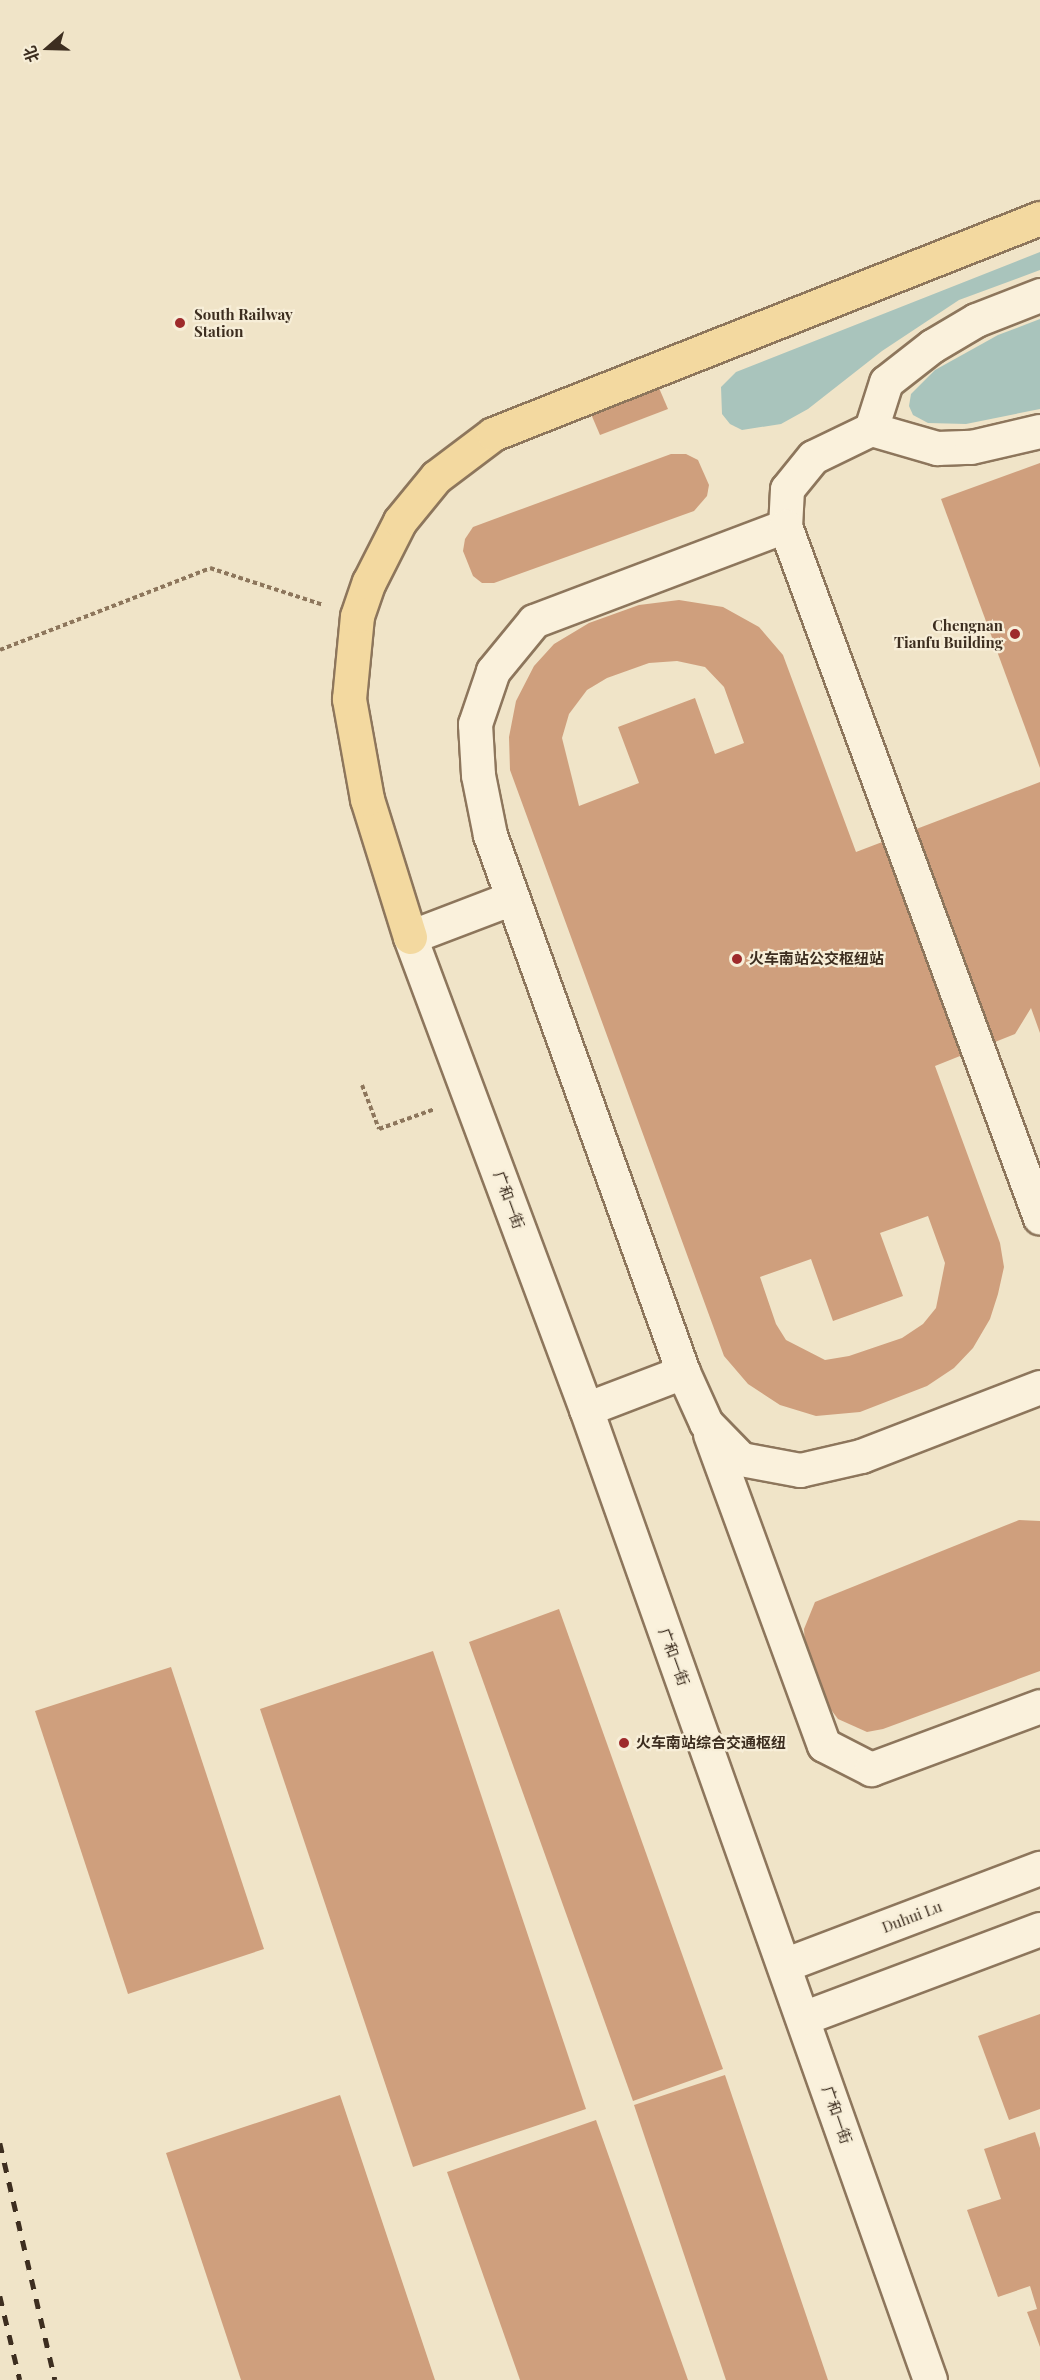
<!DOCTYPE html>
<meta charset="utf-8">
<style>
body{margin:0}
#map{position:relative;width:1040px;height:2380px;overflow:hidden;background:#f0e4c8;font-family:"Playfair Display","Noto Sans SC",serif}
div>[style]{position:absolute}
.water>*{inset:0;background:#a9c4bc}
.building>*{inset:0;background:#cf9f7d}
.path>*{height:4px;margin-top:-2px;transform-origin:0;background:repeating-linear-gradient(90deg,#8d765c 0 4.5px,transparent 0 7.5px)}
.roads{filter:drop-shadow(2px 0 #8d765c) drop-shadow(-2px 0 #8d765c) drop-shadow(0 2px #8d765c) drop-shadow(0 -2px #8d765c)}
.minor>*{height:33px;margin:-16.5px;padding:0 16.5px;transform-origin:16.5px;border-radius:16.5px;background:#faf1dc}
.major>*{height:33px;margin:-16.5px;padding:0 16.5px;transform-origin:16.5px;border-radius:16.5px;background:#f3d9a0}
.rail>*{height:4.5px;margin-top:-2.25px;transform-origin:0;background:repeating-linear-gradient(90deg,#3d2e20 0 10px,transparent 0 20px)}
.dots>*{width:16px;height:16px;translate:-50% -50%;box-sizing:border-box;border:3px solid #f7eed8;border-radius:50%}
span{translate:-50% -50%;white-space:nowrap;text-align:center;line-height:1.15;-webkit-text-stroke:4.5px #f7eed8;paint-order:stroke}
.poi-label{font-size:15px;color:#3d2e20;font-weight:700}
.left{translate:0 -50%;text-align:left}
.right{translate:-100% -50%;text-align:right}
.street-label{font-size:15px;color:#3d2e20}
.north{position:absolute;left:18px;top:18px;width:60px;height:60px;-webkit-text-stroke:4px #f7eed8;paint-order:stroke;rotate:250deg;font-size:16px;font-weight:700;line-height:24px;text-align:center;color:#3d2e20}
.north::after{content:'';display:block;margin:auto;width:21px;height:27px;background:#3d2e20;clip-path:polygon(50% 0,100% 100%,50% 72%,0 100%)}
</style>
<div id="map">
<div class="water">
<div style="clip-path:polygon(1040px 252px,1040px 270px,959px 300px,882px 351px,808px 409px,781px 424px,742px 430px,730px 424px,722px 414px,721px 387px,736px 372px)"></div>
<div style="clip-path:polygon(1040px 319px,1040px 409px,966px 424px,928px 423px,913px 415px,909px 406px,911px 394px,935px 370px,998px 335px)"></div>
</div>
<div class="building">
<div style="clip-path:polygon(659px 388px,668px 409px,600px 435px,591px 414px)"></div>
<div style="clip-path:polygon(671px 454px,686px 454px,698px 460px,709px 485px,707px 496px,694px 511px,494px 583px,482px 583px,473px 576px,463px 551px,465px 539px,473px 527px)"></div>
<div style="clip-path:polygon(1040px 463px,1040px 768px,941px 499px)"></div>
<div style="clip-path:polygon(evenodd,679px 600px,723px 607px,759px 627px,783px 655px,856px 852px,1040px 782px,1040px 1033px,1031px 1008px,1015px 1034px,935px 1066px,1000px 1243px,1004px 1267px,998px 1294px,990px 1319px,973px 1348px,954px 1368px,927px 1386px,860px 1412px,816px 1416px,780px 1405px,748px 1384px,724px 1356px,510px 770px,509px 737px,516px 701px,534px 666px,554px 644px,589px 623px,639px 605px,679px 600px,677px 661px,705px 667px,724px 687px,744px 743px,715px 754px,695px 698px,618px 727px,639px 783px,579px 806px,562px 738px,569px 714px,587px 690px,607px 678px,649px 663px,677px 661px,679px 600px,928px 1216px,945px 1263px,936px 1308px,923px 1324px,902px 1338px,849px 1356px,825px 1360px,786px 1340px,776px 1324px,760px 1277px,811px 1259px,833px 1321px,903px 1296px,880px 1233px,928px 1216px)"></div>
<div style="clip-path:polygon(1019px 1520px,1040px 1521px,1040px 1671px,883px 1729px,867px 1732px,838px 1719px,826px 1703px,805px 1646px,804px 1629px,815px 1602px)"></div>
<div style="clip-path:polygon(559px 1609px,723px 2069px,633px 2101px,469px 1642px)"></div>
<div style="clip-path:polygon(433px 1651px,586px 2109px,413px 2167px,260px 1709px)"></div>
<div style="clip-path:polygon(171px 1667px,264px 1949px,128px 1994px,35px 1711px)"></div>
<div style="clip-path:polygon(1040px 2014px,1040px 2109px,1009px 2120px,978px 2036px)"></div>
<div style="clip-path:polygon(725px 2075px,828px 2380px,726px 2380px,634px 2105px)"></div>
<div style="clip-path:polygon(340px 2095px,435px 2380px,241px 2380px,166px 2153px)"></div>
<div style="clip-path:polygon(596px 2120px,688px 2380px,520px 2380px,447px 2172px)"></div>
<div style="clip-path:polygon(1035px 2132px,1040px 2148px,1040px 2347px,1027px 2312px,1037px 2309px,1030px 2286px,998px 2297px,967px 2210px,1001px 2199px,984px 2149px)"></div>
</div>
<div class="path">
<div style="left:0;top:650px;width:225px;rotate:-21.3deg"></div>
<div style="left:210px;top:568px;width:119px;rotate:18.1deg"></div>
<div style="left:362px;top:1085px;width:47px;rotate:68.9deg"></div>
<div style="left:379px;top:1129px;width:59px;rotate:-19.7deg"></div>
</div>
<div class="roads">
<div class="minor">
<div style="left:1040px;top:295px;width:69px;rotate:158.7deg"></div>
<div style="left:976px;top:320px;width:51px;rotate:149.4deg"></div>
<div style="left:932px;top:346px;width:58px;rotate:142deg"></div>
<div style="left:886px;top:382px;width:49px;rotate:107.7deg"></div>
<div style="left:871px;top:429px;width:69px;rotate:16.1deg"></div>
<div style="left:937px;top:448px;width:34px;rotate:-2deg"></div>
<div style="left:971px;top:447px;width:71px;rotate:-13.1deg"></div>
<div style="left:871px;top:429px;width:64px;rotate:154.2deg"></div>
<div style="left:813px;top:457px;width:41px;rotate:129.1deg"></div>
<div style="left:787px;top:489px;width:37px;rotate:93deg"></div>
<div style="left:785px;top:526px;width:268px;rotate:159.3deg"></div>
<div style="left:534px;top:621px;width:65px;rotate:129.4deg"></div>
<div style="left:493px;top:671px;width:56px;rotate:108.8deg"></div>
<div style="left:475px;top:724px;width:51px;rotate:86.6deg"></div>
<div style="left:478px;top:775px;width:61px;rotate:78.7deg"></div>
<div style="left:490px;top:835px;width:571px;rotate:70.23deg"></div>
<div style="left:683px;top:1372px;width:56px;rotate:65.7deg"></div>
<div style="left:706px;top:1423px;width:50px;rotate:45.8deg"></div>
<div style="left:741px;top:1459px;width:60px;rotate:10.6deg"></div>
<div style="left:800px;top:1470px;width:63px;rotate:-12.9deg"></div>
<div style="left:861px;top:1456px;width:192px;rotate:-21.1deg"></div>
<div style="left:785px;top:526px;width:737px;rotate:69.77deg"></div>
<div style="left:512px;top:898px;width:109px;rotate:159.1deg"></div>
<div style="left:410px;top:937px;width:504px;rotate:69.55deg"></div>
<div style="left:586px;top:1409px;width:1030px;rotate:70.49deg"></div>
<div style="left:586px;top:1409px;width:104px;rotate:-20.9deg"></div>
<div style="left:710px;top:1434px;width:331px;rotate:69.9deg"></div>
<div style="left:824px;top:1745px;width:53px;rotate:27.1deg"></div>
<div style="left:871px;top:1769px;width:180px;rotate:-20.4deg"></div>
<div style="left:784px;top:1965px;width:274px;rotate:-20.8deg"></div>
<div style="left:803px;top:2018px;width:253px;rotate:-20.6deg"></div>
</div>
<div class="major">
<div style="left:410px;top:937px;width:145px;rotate:-107.3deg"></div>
<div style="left:367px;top:799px;width:102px;rotate:-100.2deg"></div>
<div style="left:349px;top:699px;width:83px;rotate:-84.5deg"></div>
<div style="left:357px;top:616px;width:36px;rotate:-71deg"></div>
<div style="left:369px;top:582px;width:68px;rotate:-63.1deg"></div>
<div style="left:400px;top:521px;width:57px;rotate:-50.7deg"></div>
<div style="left:436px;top:477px;width:71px;rotate:-37deg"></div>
<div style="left:493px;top:434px;width:588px;rotate:-21.55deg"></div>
</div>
</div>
<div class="rail">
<div style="left:0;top:2143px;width:243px;rotate:76.9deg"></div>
<div style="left:0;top:2296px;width:86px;rotate:76.6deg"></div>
</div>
<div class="dots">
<div style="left:180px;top:323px;background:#9e2a2b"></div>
<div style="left:1015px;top:634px;background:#9e2a2b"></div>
<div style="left:737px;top:959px;background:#9e2a2b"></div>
<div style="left:624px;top:1743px;background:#9e2a2b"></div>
</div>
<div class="poi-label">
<span class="left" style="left:194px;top:323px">South Railway<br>Station</span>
<span class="right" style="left:1003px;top:634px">Chengnan<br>Tianfu Building</span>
<span class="left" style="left:749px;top:959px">火车南站公交枢纽站</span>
<span class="left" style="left:636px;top:1743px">火车南站综合交通枢纽</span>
</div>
<div class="street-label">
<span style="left:509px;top:1200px;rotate:70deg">广和一街</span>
<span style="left:674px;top:1657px;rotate:70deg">广和一街</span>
<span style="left:912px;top:1917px;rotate:-21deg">Duhui Lu</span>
<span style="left:837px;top:2115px;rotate:71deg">广和一街</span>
</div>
<div class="north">北</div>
</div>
